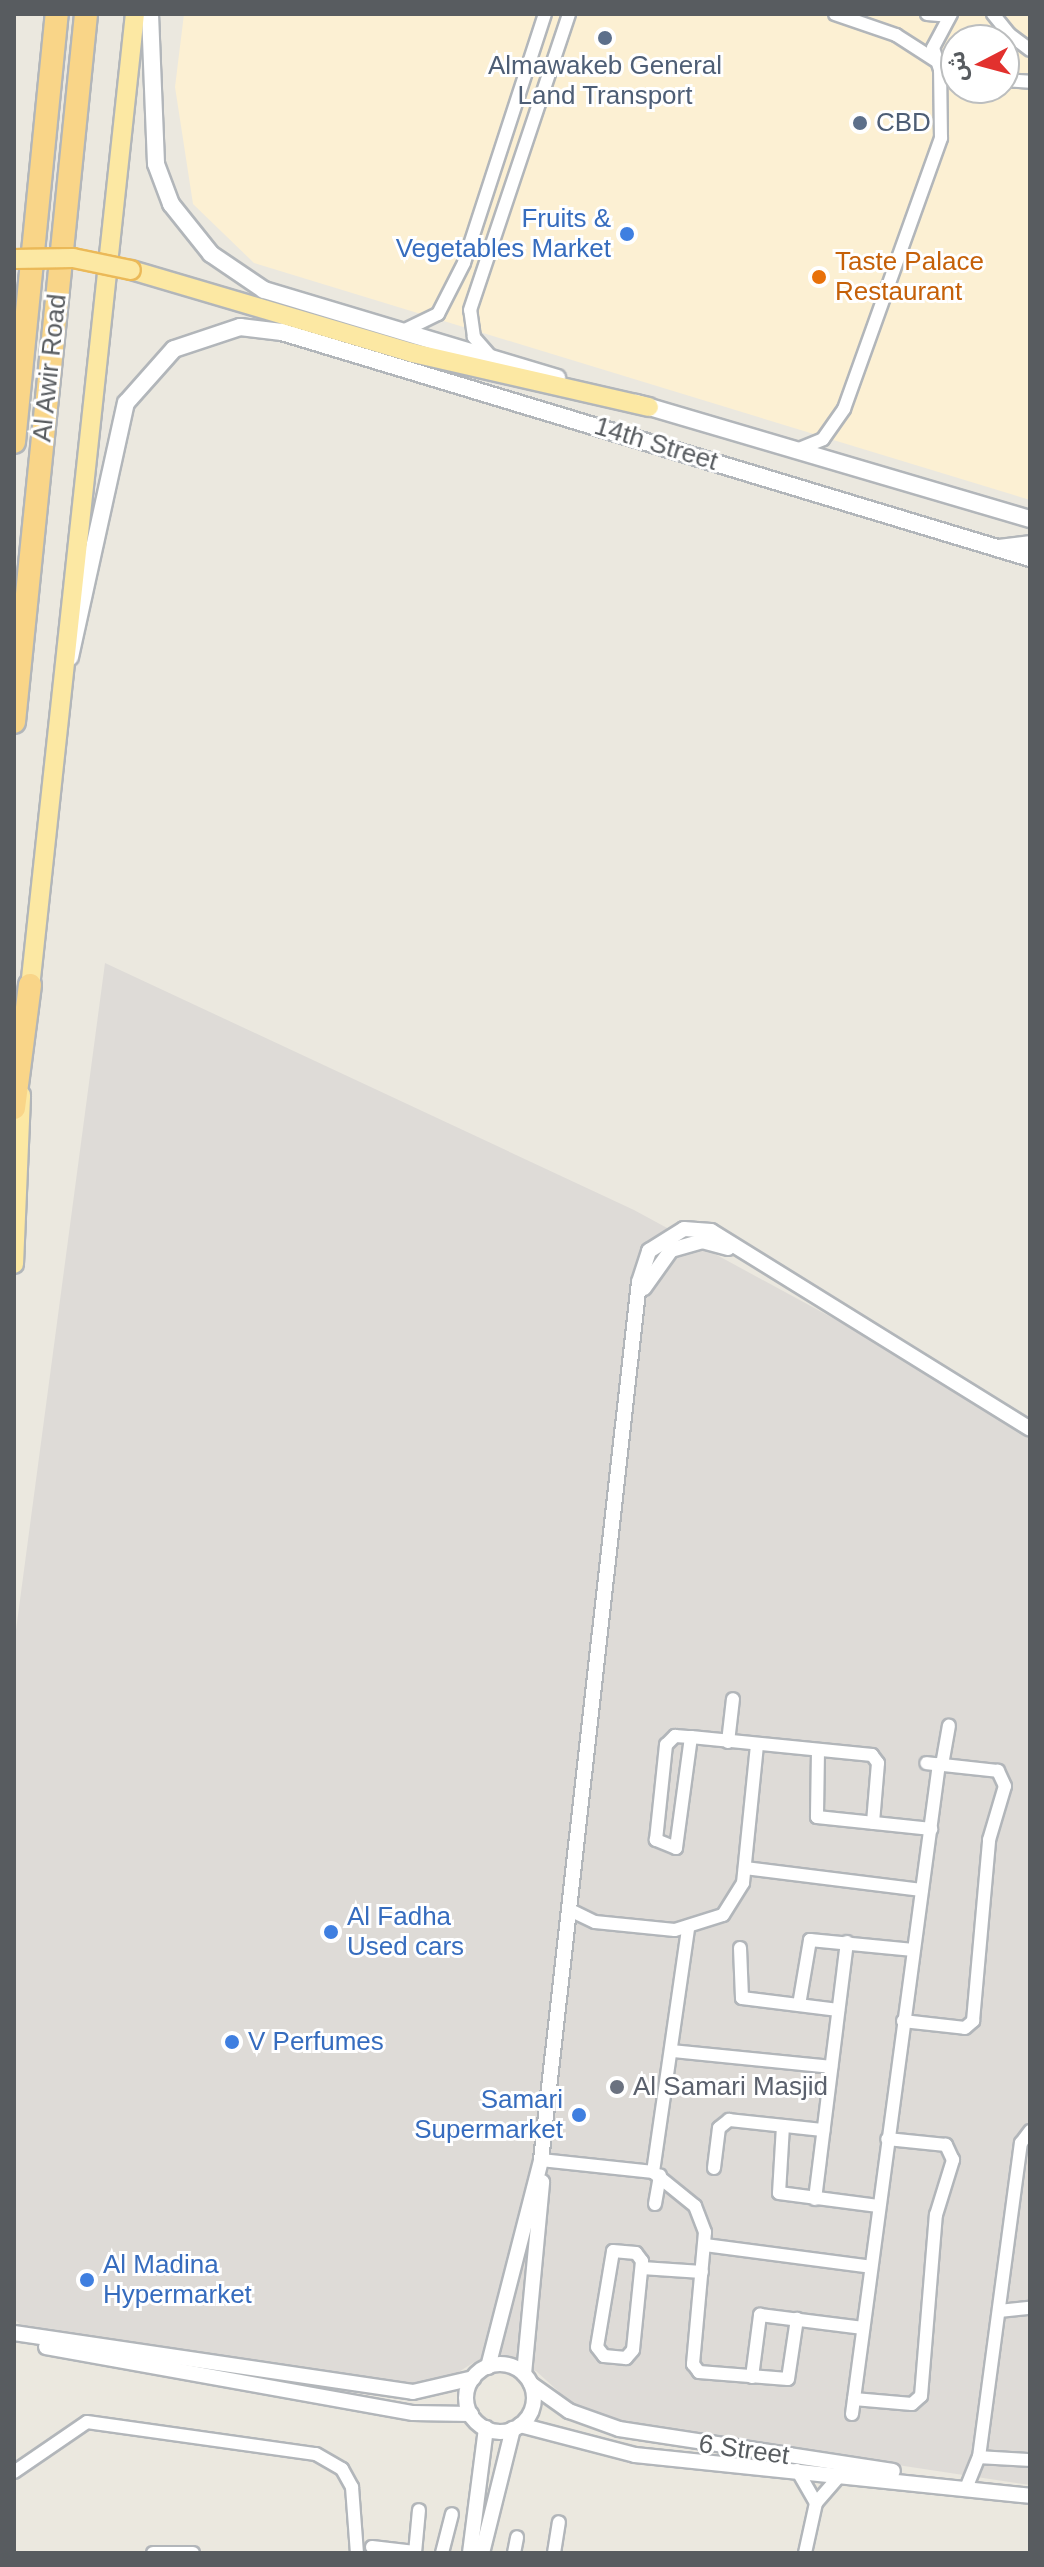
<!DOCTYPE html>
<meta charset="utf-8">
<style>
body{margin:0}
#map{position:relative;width:1044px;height:2567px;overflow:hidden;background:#ebe8df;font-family:Helvetica,"Noto Sans Arabic",sans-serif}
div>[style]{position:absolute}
.commercial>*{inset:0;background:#fcf0d3}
.industrial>*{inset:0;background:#dedbd7}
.roads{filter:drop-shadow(2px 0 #b2b6ba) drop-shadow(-2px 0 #b2b6ba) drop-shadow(0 2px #b2b6ba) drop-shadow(0 -2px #b2b6ba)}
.minor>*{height:12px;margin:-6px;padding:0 6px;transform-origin:6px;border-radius:6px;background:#fff}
.tertiary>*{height:14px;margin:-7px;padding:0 7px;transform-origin:7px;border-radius:7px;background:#fff}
.tertiary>.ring{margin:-7px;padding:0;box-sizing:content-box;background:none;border:14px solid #fff;border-radius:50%}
.secondary>*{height:16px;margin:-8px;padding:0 8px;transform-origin:8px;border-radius:8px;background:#fff}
.primary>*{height:18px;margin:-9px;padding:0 9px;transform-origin:9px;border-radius:9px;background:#fce8a3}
.motorway>*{height:22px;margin:-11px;padding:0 11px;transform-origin:11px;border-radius:11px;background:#f9d588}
.bridges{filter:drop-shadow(2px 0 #ebb958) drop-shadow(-2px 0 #ebb958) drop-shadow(0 2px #ebb958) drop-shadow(0 -2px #ebb958)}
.primary-bridge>*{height:18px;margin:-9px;padding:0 9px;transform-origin:9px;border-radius:9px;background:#fce8a3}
.dots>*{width:22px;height:22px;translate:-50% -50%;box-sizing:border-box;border:4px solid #fff;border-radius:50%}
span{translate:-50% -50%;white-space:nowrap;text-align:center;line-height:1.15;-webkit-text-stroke:6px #fff;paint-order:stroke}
.service-label{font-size:26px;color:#4e5e75}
.left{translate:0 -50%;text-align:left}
.shop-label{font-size:26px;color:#366cbe}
.right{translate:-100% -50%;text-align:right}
.food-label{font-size:26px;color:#c56008}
.street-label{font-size:26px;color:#585c60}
.worship-label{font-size:26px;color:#5b616d}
.frame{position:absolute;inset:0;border:16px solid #585c60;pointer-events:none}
.north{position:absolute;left:940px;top:24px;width:80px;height:80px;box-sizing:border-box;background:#fff;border:2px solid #bcbebf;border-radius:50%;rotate:264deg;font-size:22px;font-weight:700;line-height:32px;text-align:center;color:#585c60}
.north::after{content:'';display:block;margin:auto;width:28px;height:36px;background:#e2312e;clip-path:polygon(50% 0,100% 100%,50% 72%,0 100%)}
</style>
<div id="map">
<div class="commercial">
<div style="clip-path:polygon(evenodd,184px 14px,1030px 14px,1030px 500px,254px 263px,193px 204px,175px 87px,184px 14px,956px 40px,1004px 40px,1004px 88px,956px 88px,956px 40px)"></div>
</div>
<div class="industrial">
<div style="clip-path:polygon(105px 963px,634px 1210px,886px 1347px,1030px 1438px,1030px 2485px,588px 2418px,536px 2371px,476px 2361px,427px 2392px,28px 2331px,14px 2319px,14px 1645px)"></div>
</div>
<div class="roads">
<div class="minor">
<div style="left:835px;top:14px;width:65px;rotate:19deg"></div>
<div style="left:896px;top:35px;width:46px;rotate:32.7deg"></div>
<div style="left:927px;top:14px;width:21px;rotate:5deg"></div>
<div style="left:951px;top:14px;width:38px;rotate:118deg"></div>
<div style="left:933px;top:48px;width:23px;rotate:72deg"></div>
<div style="left:940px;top:70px;width:20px;rotate:37deg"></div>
<div style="left:993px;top:14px;width:26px;rotate:51deg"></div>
<div style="left:1009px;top:34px;width:33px;rotate:99deg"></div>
<div style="left:1009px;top:34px;width:26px;rotate:37deg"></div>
<div style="left:1004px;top:80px;width:26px;rotate:4deg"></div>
<div style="left:403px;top:331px;width:39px;rotate:-26deg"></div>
<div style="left:438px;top:314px;width:57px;rotate:-63deg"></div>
<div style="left:464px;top:263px;width:262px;rotate:-72deg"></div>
<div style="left:492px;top:358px;width:28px;rotate:-131deg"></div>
<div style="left:474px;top:337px;width:27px;rotate:-98deg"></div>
<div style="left:470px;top:310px;width:312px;rotate:-71.5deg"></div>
<div style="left:794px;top:451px;width:31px;rotate:-22deg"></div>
<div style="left:823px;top:439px;width:37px;rotate:-55deg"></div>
<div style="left:844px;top:409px;width:288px;rotate:-70.3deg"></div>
<div style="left:941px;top:138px;width:68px;rotate:-90.8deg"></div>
<div style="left:675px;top:1736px;width:16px;rotate:4deg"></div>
<div style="left:691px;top:1737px;width:112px;rotate:97.7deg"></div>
<div style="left:676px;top:1848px;width:22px;rotate:-158deg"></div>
<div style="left:656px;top:1840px;width:96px;rotate:-84deg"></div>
<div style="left:666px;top:1745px;width:13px;rotate:-45deg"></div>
<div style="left:691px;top:1737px;width:182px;rotate:5.7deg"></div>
<div style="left:872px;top:1755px;width:10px;rotate:53deg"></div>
<div style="left:878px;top:1763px;width:60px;rotate:94.8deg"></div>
<div style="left:728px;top:1742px;width:43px;rotate:-83.4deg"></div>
<div style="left:818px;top:1751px;width:66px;rotate:90.9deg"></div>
<div style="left:817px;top:1817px;width:115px;rotate:6deg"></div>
<div style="left:942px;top:1765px;width:40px;rotate:-80deg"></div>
<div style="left:745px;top:1868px;width:178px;rotate:7.1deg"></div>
<div style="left:572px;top:1911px;width:25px;rotate:26deg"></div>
<div style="left:595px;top:1922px;width:80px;rotate:5.7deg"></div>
<div style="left:675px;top:1930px;width:50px;rotate:-17.4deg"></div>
<div style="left:723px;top:1915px;width:38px;rotate:-58deg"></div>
<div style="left:743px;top:1883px;width:139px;rotate:-84.2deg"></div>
<div style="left:740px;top:1948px;width:50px;rotate:87.7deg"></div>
<div style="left:742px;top:1998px;width:97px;rotate:7.1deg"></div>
<div style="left:799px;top:2005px;width:66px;rotate:-80.4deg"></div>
<div style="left:810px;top:1940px;width:104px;rotate:5.5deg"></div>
<div style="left:903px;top:2021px;width:62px;rotate:6.4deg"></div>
<div style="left:965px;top:2028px;width:11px;rotate:-41deg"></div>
<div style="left:973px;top:2021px;width:182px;rotate:-84.9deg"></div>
<div style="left:989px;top:1840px;width:56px;rotate:-73.5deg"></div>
<div style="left:1005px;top:1786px;width:17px;rotate:-115deg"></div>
<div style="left:998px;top:1771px;width:72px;rotate:-173.7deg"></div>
<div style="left:672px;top:2051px;width:160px;rotate:5.7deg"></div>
<div style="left:783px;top:2126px;width:67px;rotate:93.4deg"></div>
<div style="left:779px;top:2193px;width:100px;rotate:7.5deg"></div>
<div style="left:541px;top:2160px;width:113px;rotate:6.1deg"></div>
<div style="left:653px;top:2172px;width:54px;rotate:39deg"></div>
<div style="left:695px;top:2206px;width:28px;rotate:69deg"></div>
<div style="left:705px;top:2232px;width:133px;rotate:95.2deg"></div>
<div style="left:693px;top:2364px;width:10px;rotate:53deg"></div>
<div style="left:699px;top:2372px;width:89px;rotate:4.5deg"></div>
<div style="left:788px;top:2379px;width:61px;rotate:-81.5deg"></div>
<div style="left:714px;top:2168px;width:40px;rotate:-82.9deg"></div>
<div style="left:719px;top:2128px;width:13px;rotate:-39deg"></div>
<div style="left:729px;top:2120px;width:95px;rotate:6.1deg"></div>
<div style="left:653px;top:2172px;width:245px;rotate:-81.8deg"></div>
<div style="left:815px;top:2199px;width:259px;rotate:-82.9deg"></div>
<div style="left:655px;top:2204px;width:29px;rotate:-80deg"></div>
<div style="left:705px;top:2245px;width:167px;rotate:7.5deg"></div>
<div style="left:613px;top:2251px;width:23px;rotate:5deg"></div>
<div style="left:636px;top:2253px;width:10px;rotate:53deg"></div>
<div style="left:642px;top:2261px;width:89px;rotate:95.8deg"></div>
<div style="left:633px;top:2350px;width:11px;rotate:131deg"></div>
<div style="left:626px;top:2358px;width:22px;rotate:-175deg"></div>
<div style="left:604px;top:2356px;width:11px;rotate:-128deg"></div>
<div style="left:597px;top:2347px;width:97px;rotate:-80.5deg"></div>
<div style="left:642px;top:2268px;width:60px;rotate:3.8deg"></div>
<div style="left:999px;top:2311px;width:31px;rotate:-6deg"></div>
<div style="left:752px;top:2377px;width:63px;rotate:-82.6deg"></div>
<div style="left:760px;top:2315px;width:104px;rotate:7.2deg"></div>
<div style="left:854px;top:2399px;width:58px;rotate:4.9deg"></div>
<div style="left:912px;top:2404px;width:12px;rotate:-42deg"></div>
<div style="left:921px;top:2396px;width:182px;rotate:-85.3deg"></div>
<div style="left:936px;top:2215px;width:58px;rotate:-72.8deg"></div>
<div style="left:953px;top:2160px;width:17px;rotate:-115deg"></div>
<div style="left:946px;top:2145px;width:59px;rotate:-174.2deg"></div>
<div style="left:852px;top:2414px;width:656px;rotate:-82.38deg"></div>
<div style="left:979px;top:2457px;width:51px;rotate:3.4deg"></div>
<div style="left:797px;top:2470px;width:38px;rotate:60deg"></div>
<div style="left:14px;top:2472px;width:88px;rotate:-34.4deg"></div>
<div style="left:87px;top:2422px;width:231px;rotate:8deg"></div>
<div style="left:316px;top:2454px;width:30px;rotate:30deg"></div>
<div style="left:342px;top:2469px;width:21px;rotate:61deg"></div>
<div style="left:352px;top:2487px;width:66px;rotate:85.7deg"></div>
<div style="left:967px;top:2486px;width:31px;rotate:-68deg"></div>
<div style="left:979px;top:2457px;width:317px;rotate:-82.4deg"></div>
<div style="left:1021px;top:2143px;width:15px;rotate:-53deg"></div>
<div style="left:372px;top:2547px;width:43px;rotate:6.6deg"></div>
<div style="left:153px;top:2553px;width:40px"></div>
<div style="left:415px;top:2553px;width:43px;rotate:-84.7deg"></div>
<div style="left:442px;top:2553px;width:40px;rotate:-75.6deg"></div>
<div style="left:514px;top:2553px;width:16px;rotate:-79deg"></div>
<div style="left:554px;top:2553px;width:31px;rotate:-81deg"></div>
<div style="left:805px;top:2553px;width:51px;rotate:-77.6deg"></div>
<div style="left:816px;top:2503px;width:37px;rotate:-49deg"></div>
</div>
<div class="tertiary">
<div style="left:644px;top:1288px;width:47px;rotate:-54.6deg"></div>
<div style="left:671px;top:1250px;width:32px;rotate:-16deg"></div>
<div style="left:702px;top:1241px;width:27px;rotate:15deg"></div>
<div style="left:14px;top:2333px;width:403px;rotate:8.4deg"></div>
<div style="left:413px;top:2392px;width:62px;rotate:-13.1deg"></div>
<div style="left:46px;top:2347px;width:373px;rotate:10.2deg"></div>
<div style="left:413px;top:2413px;width:58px;rotate:1deg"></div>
<div class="ring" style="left:466px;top:2364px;width:54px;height:54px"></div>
<div style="left:488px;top:2367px;width:214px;rotate:-75.6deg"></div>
<div style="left:541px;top:2160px;width:883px;rotate:-83.63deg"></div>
<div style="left:639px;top:1282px;width:33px;rotate:-72deg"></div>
<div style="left:649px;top:1251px;width:41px;rotate:-32.2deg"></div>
<div style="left:684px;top:1229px;width:27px;rotate:4deg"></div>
<div style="left:711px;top:1231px;width:375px;rotate:31.8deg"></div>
<div style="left:524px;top:2374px;width:193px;rotate:-84.6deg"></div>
<div style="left:531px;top:2384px;width:47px;rotate:35.4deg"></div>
<div style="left:569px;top:2411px;width:53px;rotate:19.8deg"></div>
<div style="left:619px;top:2429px;width:277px;rotate:8.7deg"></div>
<div style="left:520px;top:2425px;width:119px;rotate:14.6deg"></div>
<div style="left:635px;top:2455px;width:397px;rotate:5.9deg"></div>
<div style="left:470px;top:2553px;width:126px;rotate:-82.7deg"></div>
<div style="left:482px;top:2553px;width:128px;rotate:-76deg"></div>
</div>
<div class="secondary">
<div style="left:150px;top:14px;width:150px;rotate:87.7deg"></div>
<div style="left:156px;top:164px;width:43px;rotate:69.4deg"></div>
<div style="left:171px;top:204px;width:64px;rotate:51.3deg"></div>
<div style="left:211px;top:254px;width:64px;rotate:34.2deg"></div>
<div style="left:264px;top:290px;width:306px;rotate:16.7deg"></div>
<div style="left:636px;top:403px;width:411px;rotate:16.4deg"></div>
<div style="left:999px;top:548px;width:31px;rotate:-7deg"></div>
<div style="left:70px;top:657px;width:260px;rotate:-77.6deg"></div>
<div style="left:126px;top:403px;width:72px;rotate:-48.4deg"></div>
<div style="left:174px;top:349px;width:70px;rotate:-18.4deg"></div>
<div style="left:240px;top:327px;width:42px;rotate:6.8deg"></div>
<div style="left:282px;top:332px;width:781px;rotate:16.81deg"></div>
</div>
<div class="primary">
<div style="left:131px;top:270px;width:294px;rotate:16.4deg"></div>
<div style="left:413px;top:353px;width:242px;rotate:12.9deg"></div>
<div style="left:29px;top:997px;width:989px;rotate:-83.85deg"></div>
<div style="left:14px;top:1264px;width:169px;rotate:-87.6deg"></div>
</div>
<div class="motorway">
<div style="left:14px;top:442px;width:430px;rotate:-84.3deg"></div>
<div style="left:14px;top:722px;width:712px;rotate:-84.19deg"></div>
<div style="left:14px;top:1108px;width:124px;rotate:-82.6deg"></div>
</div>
</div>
<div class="bridges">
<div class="primary-bridge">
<div style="left:14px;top:259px;width:59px;rotate:-1deg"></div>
<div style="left:73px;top:258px;width:59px;rotate:11.7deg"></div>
</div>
</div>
<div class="dots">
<div style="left:605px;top:38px;background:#5c6f8a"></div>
<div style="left:860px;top:123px;background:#5c6f8a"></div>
<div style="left:627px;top:234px;background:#3f7fe0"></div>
<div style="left:819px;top:277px;background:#e8710a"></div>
<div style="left:331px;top:1932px;background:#3f7fe0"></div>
<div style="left:232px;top:2042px;background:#3f7fe0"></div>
<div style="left:617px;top:2087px;background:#6b7280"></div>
<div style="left:579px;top:2115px;background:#3f7fe0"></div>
<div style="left:87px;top:2280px;background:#3f7fe0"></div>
</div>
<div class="service-label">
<span style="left:605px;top:81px">Almawakeb General<br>Land Transport</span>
<span class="left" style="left:876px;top:123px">CBD</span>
</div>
<div class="shop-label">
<span class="right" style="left:611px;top:234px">Fruits &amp;<br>Vegetables Market</span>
<span class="left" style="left:347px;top:1932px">Al Fadha<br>Used cars</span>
<span class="left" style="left:248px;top:2042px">V Perfumes</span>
<span class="right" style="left:563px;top:2115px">Samari<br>Supermarket</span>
<span class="left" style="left:103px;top:2280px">Al Madina<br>Hypermarket</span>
</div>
<div class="food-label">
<span class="left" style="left:835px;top:277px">Taste Palace<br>Restaurant</span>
</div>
<div class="street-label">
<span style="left:50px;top:368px;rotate:-84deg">Al Awir Road</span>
<span style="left:656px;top:444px;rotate:17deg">14th Street</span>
<span style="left:744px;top:2450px;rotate:8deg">6 Street</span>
</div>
<div class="worship-label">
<span class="left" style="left:633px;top:2087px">Al Samari Masjid</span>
</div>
<div class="frame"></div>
<div class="north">ش</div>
</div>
